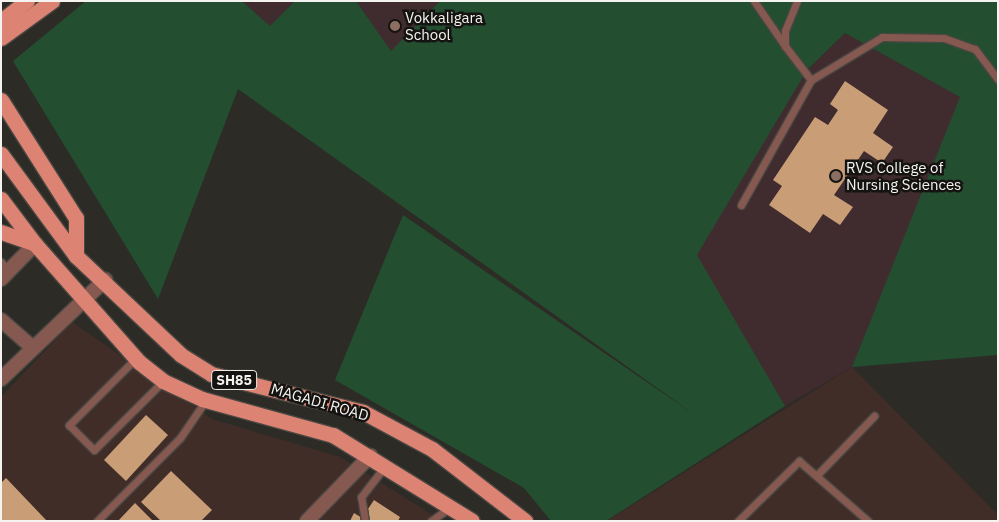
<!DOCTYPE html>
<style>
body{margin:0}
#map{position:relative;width:999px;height:522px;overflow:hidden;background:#2d2b26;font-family:"IBM Plex Sans",sans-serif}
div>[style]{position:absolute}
.industrial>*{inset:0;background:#402d28}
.education>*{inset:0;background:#402c2e}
.green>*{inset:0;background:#244e30}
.building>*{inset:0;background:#c99e77}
.roads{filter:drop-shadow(1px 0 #494742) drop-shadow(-1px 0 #494742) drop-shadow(0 1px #494742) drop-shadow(0 -1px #494742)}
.lane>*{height:7px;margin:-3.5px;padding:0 3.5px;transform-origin:3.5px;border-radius:3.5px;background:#855950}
.street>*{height:14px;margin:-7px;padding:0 7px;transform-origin:7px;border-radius:7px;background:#855950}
.primary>*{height:15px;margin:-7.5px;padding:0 7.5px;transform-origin:7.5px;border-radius:7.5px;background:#dd8373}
.dots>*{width:14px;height:14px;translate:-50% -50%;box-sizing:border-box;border:2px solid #141311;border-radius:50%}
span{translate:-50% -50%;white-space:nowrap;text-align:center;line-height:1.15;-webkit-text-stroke:5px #141311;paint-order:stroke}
.shield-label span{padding:1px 4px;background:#141311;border:1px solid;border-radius:4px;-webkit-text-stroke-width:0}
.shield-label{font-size:14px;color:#f4f3f0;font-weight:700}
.poi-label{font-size:15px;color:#f4f3f0}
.left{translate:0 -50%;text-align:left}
.street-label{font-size:15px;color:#f4f3f0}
.frame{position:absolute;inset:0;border:2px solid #f4f3f0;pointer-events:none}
</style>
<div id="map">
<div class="industrial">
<div style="clip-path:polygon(72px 322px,212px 419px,340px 457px,442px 521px,1px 521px,1px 397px)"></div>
<div style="clip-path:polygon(852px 367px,998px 515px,998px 521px,607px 521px)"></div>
</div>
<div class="education">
<div style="clip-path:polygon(242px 1px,295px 1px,270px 26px)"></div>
<div style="clip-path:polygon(356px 1px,440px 1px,391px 52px)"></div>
<div style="clip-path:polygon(845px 33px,961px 97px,852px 367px,785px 406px,696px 255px,807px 70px)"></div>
</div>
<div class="green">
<div style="clip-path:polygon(86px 1px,242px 1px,270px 26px,295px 1px,356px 1px,391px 51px,440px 1px,998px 1px,998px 355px,852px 367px,960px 97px,845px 33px,807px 70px,697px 255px,785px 406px,606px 521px,551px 521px,524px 488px,335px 380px,403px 215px,695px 415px,238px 89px,158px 299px,13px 61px)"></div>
</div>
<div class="building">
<div style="clip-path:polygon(845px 81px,888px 110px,873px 133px,893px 147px,882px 163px,864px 151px,834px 195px,853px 207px,840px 225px,823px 214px,810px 233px,769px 205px,782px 186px,773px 180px,815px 117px,828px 125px,838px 110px,830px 104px)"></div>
<div style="clip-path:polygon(146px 415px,168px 435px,126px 481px,104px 460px)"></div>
<div style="clip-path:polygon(171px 471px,212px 510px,201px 521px,161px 521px,141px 502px)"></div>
<div style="clip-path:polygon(6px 478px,47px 521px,1px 521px,1px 483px)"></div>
<div style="clip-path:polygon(374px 500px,400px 517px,398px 521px,350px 521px,354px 513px,362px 518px)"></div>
<div style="clip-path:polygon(135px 503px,153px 521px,118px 521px)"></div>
</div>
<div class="roads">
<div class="lane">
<div style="left:754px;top:1px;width:55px;rotate:55.4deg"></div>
<div style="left:797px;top:1px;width:31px;rotate:112deg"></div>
<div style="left:785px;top:30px;width:16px;rotate:90deg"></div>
<div style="left:785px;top:46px;width:43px;rotate:52.6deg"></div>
<div style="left:741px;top:205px;width:143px;rotate:-60.8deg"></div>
<div style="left:811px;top:80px;width:83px;rotate:-31.2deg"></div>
<div style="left:882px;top:37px;width:62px;rotate:0.9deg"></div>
<div style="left:944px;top:38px;width:33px;rotate:20deg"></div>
<div style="left:975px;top:49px;width:38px;rotate:53deg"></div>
<div style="left:1px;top:262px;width:11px;rotate:52deg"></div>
<div style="left:136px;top:358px;width:95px;rotate:135deg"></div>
<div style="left:69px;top:425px;width:35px;rotate:45deg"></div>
<div style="left:94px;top:450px;width:98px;rotate:-45deg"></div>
<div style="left:818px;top:474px;width:81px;rotate:-46deg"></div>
<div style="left:97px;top:521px;width:117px;rotate:-45deg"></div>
<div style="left:180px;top:438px;width:46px;rotate:-55.6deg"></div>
<div style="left:365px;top:521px;width:24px;rotate:-99deg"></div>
<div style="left:361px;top:497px;width:39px;rotate:-52deg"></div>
<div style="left:431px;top:521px;width:22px;rotate:-36deg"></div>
<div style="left:738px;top:521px;width:86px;rotate:-44.5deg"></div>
<div style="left:799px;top:461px;width:91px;rotate:41deg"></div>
</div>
<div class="street">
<div style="left:1px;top:279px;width:49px;rotate:-45.8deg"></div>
<div style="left:1px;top:320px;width:41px;rotate:41.1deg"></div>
<div style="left:1px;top:379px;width:144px;rotate:-43.6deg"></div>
<div style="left:307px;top:521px;width:91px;rotate:-45.9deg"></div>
</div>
<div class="primary">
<div style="left:1px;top:21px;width:33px;rotate:-38deg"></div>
<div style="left:1px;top:38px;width:63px;rotate:-36deg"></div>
<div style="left:1px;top:100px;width:140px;rotate:57.6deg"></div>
<div style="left:76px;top:218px;width:38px;rotate:90deg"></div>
<div style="left:1px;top:154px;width:127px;rotate:53.7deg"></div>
<div style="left:76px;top:256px;width:144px;rotate:43.3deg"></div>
<div style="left:181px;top:355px;width:36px;rotate:32deg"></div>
<div style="left:211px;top:374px;width:157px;rotate:14deg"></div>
<div style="left:363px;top:412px;width:78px;rotate:28.2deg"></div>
<div style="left:432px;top:449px;width:118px;rotate:37.7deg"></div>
<div style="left:1px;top:199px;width:56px;rotate:52.9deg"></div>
<div style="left:35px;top:244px;width:157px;rotate:48.6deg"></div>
<div style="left:139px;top:362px;width:31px;rotate:38deg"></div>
<div style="left:163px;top:381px;width:43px;rotate:24.8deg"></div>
<div style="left:202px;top:399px;width:136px;rotate:15.4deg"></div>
<div style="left:333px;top:435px;width:163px;rotate:31.7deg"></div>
<div style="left:1px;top:232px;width:36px;rotate:19deg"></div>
</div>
</div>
<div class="dots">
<div style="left:395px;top:26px;background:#8d6e63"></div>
<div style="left:836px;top:176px;background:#8d6e63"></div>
</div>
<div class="shield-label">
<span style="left:234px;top:380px">SH85</span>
</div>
<div class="poi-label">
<span class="left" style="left:405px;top:26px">Vokkaligara<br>School</span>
<span class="left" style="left:846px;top:176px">RVS College of<br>Nursing Sciences</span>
</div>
<div class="street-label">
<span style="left:320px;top:402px;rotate:16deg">MAGADI ROAD</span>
</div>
<div class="frame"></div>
</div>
